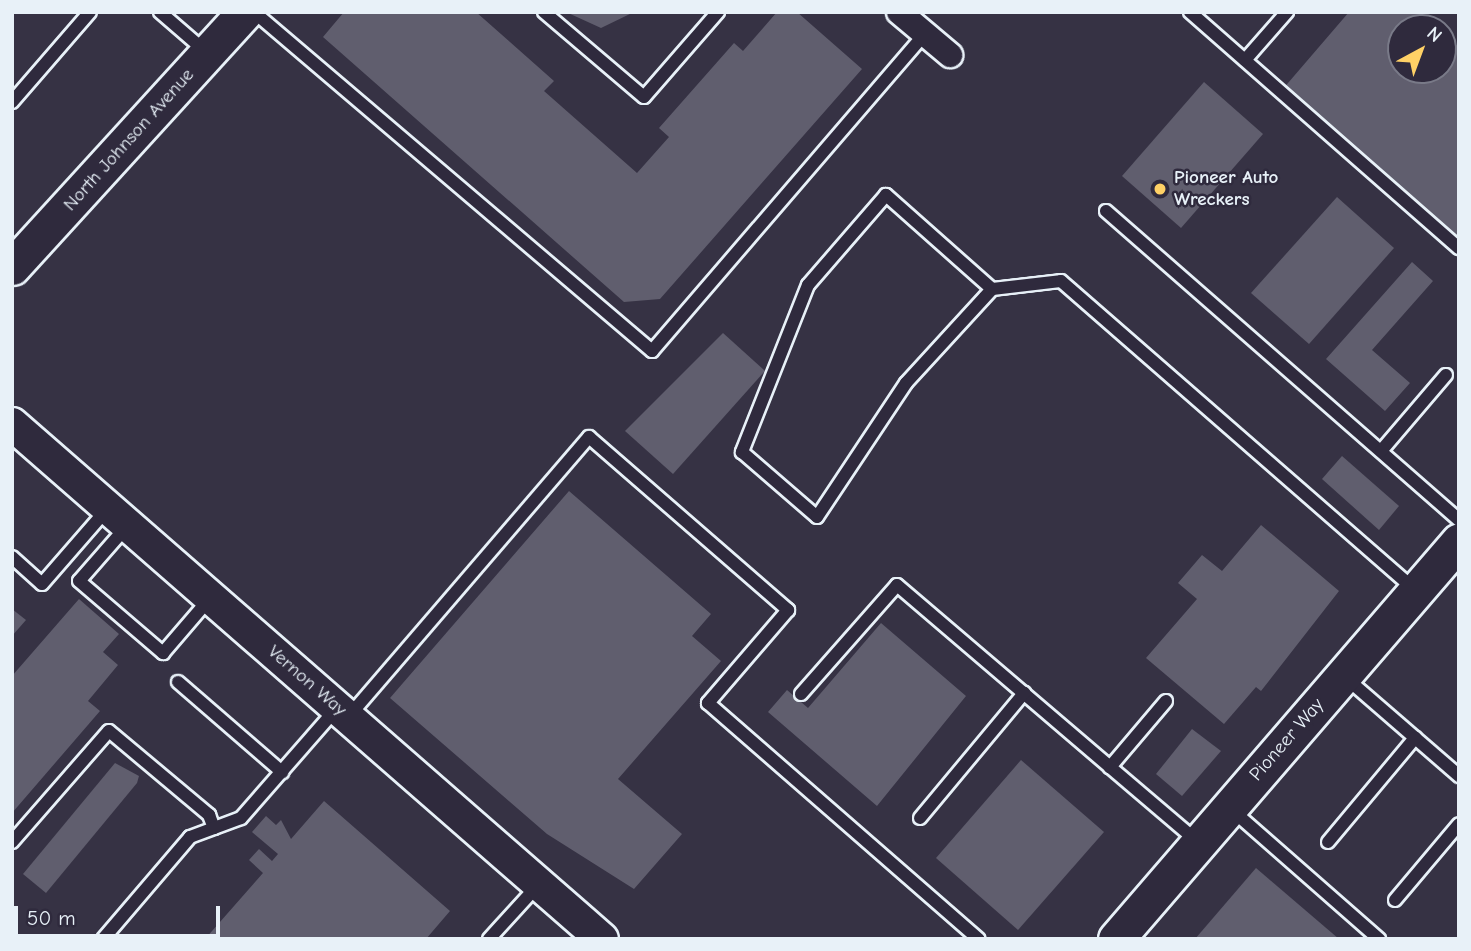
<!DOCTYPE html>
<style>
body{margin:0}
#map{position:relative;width:1471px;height:951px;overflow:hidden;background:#363244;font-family:"Comic Neue",sans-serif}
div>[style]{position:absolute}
.building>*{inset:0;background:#605e6e}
.roads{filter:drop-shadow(2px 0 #e8f1f8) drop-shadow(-2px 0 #e8f1f8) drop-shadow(0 2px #e8f1f8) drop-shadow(0 -2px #e8f1f8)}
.service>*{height:12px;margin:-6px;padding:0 6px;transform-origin:6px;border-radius:6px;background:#2f2a3d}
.minor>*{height:24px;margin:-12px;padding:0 12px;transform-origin:12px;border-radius:12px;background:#2f2a3d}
.tertiary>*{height:32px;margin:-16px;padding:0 16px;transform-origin:16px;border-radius:16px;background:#2f2a3d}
.secondary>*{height:35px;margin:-17.5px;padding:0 17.5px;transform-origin:17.5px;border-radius:17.5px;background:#2f2a3d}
.dots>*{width:19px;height:19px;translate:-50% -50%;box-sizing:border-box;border:4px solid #2f2a3d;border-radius:50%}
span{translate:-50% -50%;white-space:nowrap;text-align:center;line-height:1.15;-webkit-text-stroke:5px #2f2a3d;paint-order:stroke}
.street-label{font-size:19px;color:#e8f1f8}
.poi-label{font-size:19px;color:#e8f1f8;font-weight:700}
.left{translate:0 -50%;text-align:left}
.frame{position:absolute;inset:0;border:14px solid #e8f1f8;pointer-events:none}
.north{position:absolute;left:1387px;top:14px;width:70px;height:70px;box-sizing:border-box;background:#2f2a3d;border:2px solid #797a88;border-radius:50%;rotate:41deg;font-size:19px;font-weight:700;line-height:28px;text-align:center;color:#e8f1f8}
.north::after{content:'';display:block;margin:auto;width:24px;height:32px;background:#ffd166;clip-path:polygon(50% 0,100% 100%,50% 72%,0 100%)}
.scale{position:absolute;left:14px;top:906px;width:206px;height:32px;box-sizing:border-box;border:4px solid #e8f1f8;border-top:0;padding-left:9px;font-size:21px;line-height:24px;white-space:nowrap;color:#e8f1f8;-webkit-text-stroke:5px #2f2a3d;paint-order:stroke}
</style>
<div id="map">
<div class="building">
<div style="clip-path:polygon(344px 12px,476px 12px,554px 81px,544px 91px,637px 173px,669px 137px,659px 128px,734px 43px,743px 51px,777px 12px,797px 12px,862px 69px,660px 299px,624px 302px,323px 37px)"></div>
<div style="clip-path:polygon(566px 12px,634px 12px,601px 28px)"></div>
<div style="clip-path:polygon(1349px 12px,1418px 12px,1436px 28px,1401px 28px,1401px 70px,1443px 70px,1443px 34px,1459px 47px,1459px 243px,1282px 90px)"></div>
<div style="clip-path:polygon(1204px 82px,1263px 134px,1181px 228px,1122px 176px)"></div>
<div style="clip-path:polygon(1337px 197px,1394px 248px,1309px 344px,1251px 293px)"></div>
<div style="clip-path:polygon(1412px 262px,1433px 281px,1372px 350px,1410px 383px,1385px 411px,1326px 359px)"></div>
<div style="clip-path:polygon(723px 333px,765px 371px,673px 474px,625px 431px)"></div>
<div style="clip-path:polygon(1342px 456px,1399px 506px,1379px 530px,1322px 479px)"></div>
<div style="clip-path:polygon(569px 491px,711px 614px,692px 636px,721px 661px,618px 779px,682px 834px,634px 889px,547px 834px,390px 698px)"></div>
<div style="clip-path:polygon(1261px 525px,1339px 591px,1261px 691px,1256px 687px,1224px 724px,1146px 658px,1197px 599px,1178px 583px,1202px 555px,1222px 571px)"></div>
<div style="clip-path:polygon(79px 599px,119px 634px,103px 652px,118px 665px,88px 701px,100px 711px,12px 813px,12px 676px)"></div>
<div style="clip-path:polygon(12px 609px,26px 620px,12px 636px)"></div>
<div style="clip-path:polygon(881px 623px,966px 696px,877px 806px,768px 712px,787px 690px,808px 708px)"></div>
<div style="clip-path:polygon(1192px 729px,1221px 751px,1182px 796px,1156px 774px)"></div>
<div style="clip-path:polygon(1021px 760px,1104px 832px,1018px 930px,936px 858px)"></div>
<div style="clip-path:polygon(115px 763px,139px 776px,137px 783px,46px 893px,23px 874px)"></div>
<div style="clip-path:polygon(324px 801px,450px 911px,426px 939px,205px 939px,263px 873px,249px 860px,259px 849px,272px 861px,278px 854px,252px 832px,266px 816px,276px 825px,281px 820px,291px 839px)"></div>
<div style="clip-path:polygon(1256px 868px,1339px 939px,1195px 939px)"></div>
</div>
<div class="roads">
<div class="service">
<div style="left:160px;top:12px;width:60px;rotate:40.9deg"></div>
<div style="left:254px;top:12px;width:523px;rotate:40.42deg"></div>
<div style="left:652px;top:351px;width:418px;rotate:-49.3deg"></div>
<div style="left:544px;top:12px;width:131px;rotate:40.4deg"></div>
<div style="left:644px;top:97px;width:113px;rotate:-49deg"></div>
<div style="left:1190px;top:12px;width:358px;rotate:41.3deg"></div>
<div style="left:1245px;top:60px;width:64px;rotate:-48.8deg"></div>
<div style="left:12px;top:102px;width:119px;rotate:-49.1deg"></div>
<div style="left:1106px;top:211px;width:469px;rotate:41.2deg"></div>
<div style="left:992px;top:289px;width:142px;rotate:-138.4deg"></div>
<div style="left:886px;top:195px;width:119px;rotate:130.9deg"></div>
<div style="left:808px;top:285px;width:180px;rotate:111.6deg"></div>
<div style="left:742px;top:452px;width:99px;rotate:40.9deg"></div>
<div style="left:817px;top:517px;width:161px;rotate:-56.4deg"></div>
<div style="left:906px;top:383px;width:127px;rotate:-47.5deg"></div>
<div style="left:992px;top:289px;width:69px;rotate:-6.6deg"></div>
<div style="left:1061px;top:281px;width:471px;rotate:41.1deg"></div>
<div style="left:1381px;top:451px;width:100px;rotate:-49.5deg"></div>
<div style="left:128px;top:525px;width:74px;rotate:131.2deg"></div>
<div style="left:79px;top:581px;width:111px;rotate:40.6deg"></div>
<div style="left:163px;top:653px;width:74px;rotate:-49.4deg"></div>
<div style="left:12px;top:557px;width:40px;rotate:42deg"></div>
<div style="left:42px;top:584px;width:101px;rotate:-49deg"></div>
<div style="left:1346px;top:678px;width:150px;rotate:40.9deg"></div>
<div style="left:178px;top:682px;width:138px;rotate:40.9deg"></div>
<div style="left:801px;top:694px;width:145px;rotate:-48.6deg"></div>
<div style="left:897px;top:585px;width:280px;rotate:40.5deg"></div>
<div style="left:1166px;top:701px;width:87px;rotate:130.3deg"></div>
<div style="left:1110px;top:767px;width:116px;rotate:40.4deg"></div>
<div style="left:349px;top:716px;width:368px;rotate:-49.3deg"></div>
<div style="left:589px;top:437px;width:264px;rotate:41deg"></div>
<div style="left:788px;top:610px;width:123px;rotate:130.7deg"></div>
<div style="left:708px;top:703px;width:359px;rotate:41.1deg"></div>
<div style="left:1232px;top:810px;width:196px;rotate:41.3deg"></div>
<div style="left:920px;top:818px;width:163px;rotate:-50.2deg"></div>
<div style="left:12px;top:842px;width:147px;rotate:-48.9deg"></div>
<div style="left:109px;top:731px;width:131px;rotate:40deg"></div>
<div style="left:209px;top:815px;width:14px;rotate:69deg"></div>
<div style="left:1328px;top:842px;width:136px;rotate:-50.1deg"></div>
<div style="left:1395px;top:900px;width:99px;rotate:-49.9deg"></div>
<div style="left:103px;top:939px;width:134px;rotate:-49.5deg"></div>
<div style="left:190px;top:837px;width:54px;rotate:-20.4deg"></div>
<div style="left:241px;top:818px;width:146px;rotate:-48.9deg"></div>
<div style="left:489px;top:939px;width:74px;rotate:-47.7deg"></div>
</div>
<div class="minor">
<div style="left:899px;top:12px;width:67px;rotate:40.1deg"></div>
</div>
<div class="tertiary">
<div style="left:12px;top:424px;width:783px;rotate:41.12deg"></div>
</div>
<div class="secondary">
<div style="left:12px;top:267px;width:345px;rotate:-47.6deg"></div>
<div style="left:1116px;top:939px;width:525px;rotate:-49.24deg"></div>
</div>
</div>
<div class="dots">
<div style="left:1160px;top:189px;background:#ffd166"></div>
</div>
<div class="street-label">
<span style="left:129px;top:140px;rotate:-48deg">North Johnson Avenue</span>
<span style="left:307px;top:681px;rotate:41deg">Vernon Way</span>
<span style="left:1287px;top:740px;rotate:-49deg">Pioneer Way</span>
</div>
<div class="poi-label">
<span class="left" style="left:1174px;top:189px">Pioneer Auto<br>Wreckers</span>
</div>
<div class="frame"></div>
<div class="north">N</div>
<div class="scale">50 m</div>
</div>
